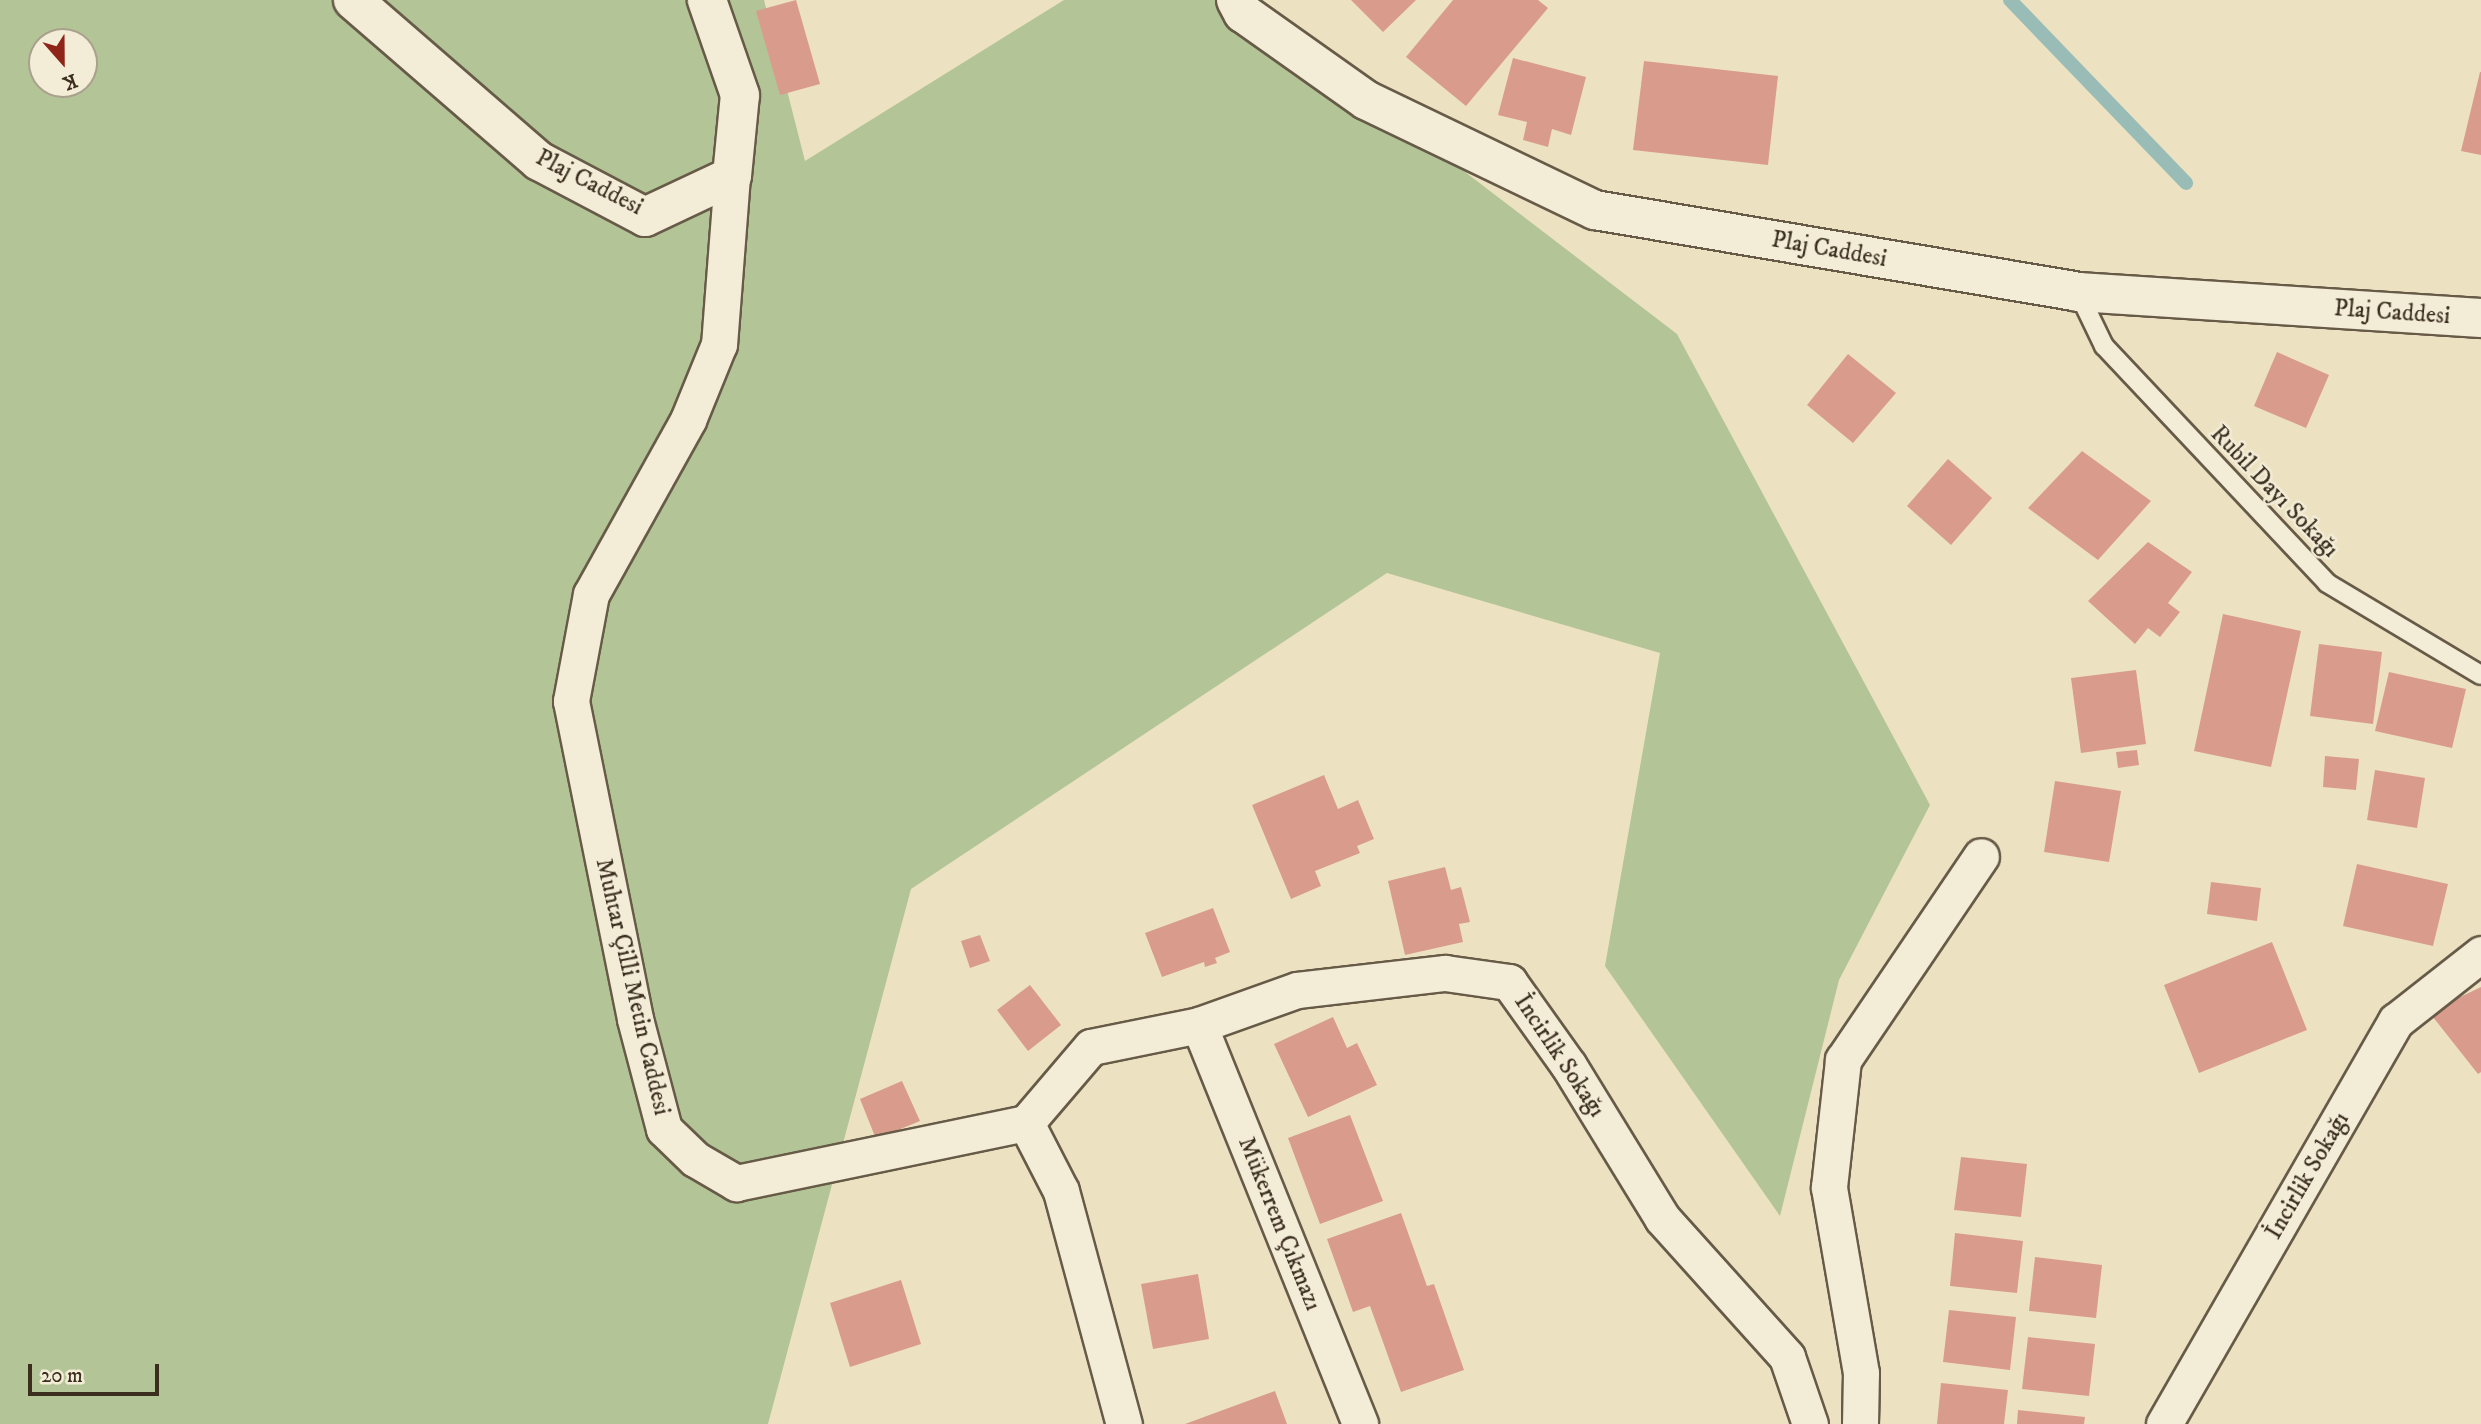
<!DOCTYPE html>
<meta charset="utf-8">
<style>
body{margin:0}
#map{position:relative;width:2481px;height:1424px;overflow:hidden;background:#ece2c2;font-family:"IM FELL DW Pica",serif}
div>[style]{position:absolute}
.green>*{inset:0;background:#b3c497}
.stream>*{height:14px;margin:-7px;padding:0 7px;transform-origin:7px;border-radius:7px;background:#99bdb6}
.building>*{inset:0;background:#d99c8c}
.roads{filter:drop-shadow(2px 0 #675b48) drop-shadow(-2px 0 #675b48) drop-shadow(0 2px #675b48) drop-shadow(0 -2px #675b48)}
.lane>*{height:18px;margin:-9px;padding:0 9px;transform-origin:9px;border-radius:9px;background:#f3ecd7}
.street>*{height:35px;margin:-17.5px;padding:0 17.5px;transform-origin:17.5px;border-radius:17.5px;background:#f3ecd7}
.secondary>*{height:38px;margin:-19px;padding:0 19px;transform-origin:19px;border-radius:19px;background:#f3ecd7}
span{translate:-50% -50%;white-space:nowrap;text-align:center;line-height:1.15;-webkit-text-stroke:5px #f3ecd7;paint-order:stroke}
.street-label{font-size:24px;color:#3b2e1f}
.north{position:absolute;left:28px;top:28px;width:70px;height:70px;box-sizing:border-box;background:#f3ecd7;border:2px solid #a9a08d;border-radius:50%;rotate:159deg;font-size:19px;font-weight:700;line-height:28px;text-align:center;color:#3b2e1f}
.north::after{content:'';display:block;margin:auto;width:24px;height:32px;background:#8f2418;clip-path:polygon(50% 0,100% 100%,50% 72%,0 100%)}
.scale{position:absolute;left:28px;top:1364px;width:131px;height:32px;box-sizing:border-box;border:4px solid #3b2e1f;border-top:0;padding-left:9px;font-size:21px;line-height:24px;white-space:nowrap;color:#3b2e1f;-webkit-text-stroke:5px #f3ecd7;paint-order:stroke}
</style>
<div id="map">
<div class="green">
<div style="clip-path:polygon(evenodd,0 0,764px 0,805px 161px,1064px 0,1240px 0,1677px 334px,1930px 805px,1839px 980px,1780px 1216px,1605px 966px,1660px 653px,1387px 573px,911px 889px,768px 1424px,0 1424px,0 0,42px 42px,84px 42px,84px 84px,42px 84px,42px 42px)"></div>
</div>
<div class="stream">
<div style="left:2010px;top:0;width:254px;rotate:46.1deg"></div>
</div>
<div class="building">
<div style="clip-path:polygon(796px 0,820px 84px,780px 95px,756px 11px)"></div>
<div style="clip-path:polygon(1351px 0,1416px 0,1383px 32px)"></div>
<div style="clip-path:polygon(1453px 0,1538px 0,1548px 8px,1466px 106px,1406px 57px)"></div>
<div style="clip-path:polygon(1513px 58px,1586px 77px,1571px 135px,1552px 129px,1548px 147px,1523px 140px,1527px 122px,1498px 115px)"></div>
<div style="clip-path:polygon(1644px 61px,1778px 76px,1768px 165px,1633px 150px)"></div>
<div style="clip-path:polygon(2480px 72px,2481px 72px,2481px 155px,2461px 151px)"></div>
<div style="clip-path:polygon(2277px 352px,2329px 375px,2306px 428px,2254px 406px)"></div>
<div style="clip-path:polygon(1848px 354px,1896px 393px,1853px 443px,1807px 405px)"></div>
<div style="clip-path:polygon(2082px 451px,2151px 501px,2098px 560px,2028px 508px)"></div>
<div style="clip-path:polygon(1948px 459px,1992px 498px,1951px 545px,1907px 506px)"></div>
<div style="clip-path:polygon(2148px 542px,2192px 572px,2168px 603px,2180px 612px,2160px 637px,2148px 628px,2135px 644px,2088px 601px)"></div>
<div style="clip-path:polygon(2223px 614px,2301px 631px,2271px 767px,2194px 751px)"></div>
<div style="clip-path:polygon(2319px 644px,2382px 652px,2373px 724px,2310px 716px)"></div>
<div style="clip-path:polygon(2136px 670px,2146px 744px,2081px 753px,2071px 678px)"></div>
<div style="clip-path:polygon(2389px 672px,2466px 689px,2452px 748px,2375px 731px)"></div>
<div style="clip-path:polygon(2137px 750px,2139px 765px,2118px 768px,2116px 752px)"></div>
<div style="clip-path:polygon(2325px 756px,2359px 759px,2356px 790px,2323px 787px)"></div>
<div style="clip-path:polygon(2375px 770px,2425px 778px,2417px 828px,2367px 820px)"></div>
<div style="clip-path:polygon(1324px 775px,1338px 809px,1358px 800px,1374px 839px,1357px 846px,1360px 853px,1315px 871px,1321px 886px,1291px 899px,1252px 805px)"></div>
<div style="clip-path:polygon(2055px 781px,2121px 791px,2109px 862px,2044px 852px)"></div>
<div style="clip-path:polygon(2357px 864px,2448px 884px,2433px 946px,2343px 926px)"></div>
<div style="clip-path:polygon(1445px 867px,1451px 890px,1461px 887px,1470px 922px,1459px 924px,1463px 942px,1405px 955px,1388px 881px)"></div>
<div style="clip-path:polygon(2211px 882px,2261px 888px,2257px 921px,2207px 914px)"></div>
<div style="clip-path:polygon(1213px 908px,1230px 952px,1215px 958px,1217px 963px,1205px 967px,1204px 962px,1162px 977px,1145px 933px)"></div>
<div style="clip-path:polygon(980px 935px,990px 961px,970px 968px,961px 941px)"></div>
<div style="clip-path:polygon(2272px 942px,2307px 1030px,2199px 1073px,2164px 985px)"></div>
<div style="clip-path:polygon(1030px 985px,1061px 1025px,1028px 1051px,997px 1010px)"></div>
<div style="clip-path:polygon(2481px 987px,2481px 1072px,2478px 1074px,2429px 1012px)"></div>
<div style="clip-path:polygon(1333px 1017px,1347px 1048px,1357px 1043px,1377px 1085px,1308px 1117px,1274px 1044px)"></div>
<div style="clip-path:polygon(902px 1081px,920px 1121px,876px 1139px,860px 1099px)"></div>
<div style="clip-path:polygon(1350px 1115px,1383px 1201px,1320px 1224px,1288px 1138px)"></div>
<div style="clip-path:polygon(1961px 1157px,2027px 1164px,2021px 1217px,1954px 1210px)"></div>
<div style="clip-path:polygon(1401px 1213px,1427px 1286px,1434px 1284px,1464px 1370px,1401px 1392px,1370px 1306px,1353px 1312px,1327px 1239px)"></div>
<div style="clip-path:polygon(1955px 1233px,2023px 1241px,2017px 1293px,1950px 1286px)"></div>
<div style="clip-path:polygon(2035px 1257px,2102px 1265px,2096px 1318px,2029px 1311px)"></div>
<div style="clip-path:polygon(1198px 1274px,1209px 1339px,1153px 1349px,1141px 1284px)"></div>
<div style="clip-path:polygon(901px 1280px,921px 1344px,850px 1367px,830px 1303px)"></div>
<div style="clip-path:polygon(1949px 1310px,2016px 1317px,2010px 1370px,1943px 1362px)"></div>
<div style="clip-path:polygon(2028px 1337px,2095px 1344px,2089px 1396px,2022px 1389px)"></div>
<div style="clip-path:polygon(1941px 1383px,2008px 1390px,2004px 1424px,1937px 1424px)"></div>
<div style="clip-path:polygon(1275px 1391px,1287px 1424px,1185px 1424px)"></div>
<div style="clip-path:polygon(2018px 1410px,2085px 1417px,2084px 1424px,2017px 1424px)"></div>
</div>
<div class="roads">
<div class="lane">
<div style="left:2078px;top:292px;width:60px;rotate:64.3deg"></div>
<div style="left:2104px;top:346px;width:325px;rotate:46.7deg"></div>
<div style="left:2327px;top:583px;width:179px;rotate:30.9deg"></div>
</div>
<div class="street">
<div style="left:732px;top:176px;width:169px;rotate:94.4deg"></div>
<div style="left:719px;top:344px;width:82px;rotate:112.2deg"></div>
<div style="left:688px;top:420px;width:199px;rotate:119.1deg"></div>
<div style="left:591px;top:594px;width:109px;rotate:100.6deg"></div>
<div style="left:571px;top:701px;width:324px;rotate:78.6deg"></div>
<div style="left:635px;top:1019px;width:114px;rotate:75.2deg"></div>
<div style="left:664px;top:1129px;width:43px;rotate:44.1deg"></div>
<div style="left:695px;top:1159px;width:48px;rotate:30.3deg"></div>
<div style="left:736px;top:1183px;width:296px;rotate:-11.7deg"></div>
<div style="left:1199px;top:1025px;width:430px;rotate:68deg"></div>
<div style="left:1026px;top:1123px;width:100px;rotate:-49.5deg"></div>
<div style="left:1091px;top:1047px;width:110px;rotate:-11.5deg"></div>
<div style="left:1199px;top:1025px;width:104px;rotate:-19.7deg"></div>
<div style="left:1297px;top:990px;width:149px;rotate:-6.6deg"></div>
<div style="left:1445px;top:973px;width:65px;rotate:8deg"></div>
<div style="left:1509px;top:982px;width:103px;rotate:54.5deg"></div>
<div style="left:1569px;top:1066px;width:178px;rotate:58.5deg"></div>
<div style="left:1662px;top:1218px;width:187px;rotate:48deg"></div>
<div style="left:1787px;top:1357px;width:71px;rotate:71.1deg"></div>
<div style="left:1026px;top:1123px;width:76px;rotate:62.8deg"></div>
<div style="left:1061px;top:1191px;width:241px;rotate:74.9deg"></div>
<div style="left:1860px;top:1424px;width:51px;rotate:-88.9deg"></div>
<div style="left:1861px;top:1373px;width:189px;rotate:-99.8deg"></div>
<div style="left:1829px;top:1187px;width:128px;rotate:-83.7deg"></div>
<div style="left:1843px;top:1060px;width:246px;rotate:-55.9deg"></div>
<div style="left:2164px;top:1424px;width:465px;rotate:-60.1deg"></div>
<div style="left:2396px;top:1021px;width:108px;rotate:-38.2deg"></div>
</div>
<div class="secondary">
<div style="left:353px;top:0;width:246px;rotate:40.9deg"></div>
<div style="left:539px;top:161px;width:120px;rotate:27.8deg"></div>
<div style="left:645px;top:217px;width:96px;rotate:-25.2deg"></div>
<div style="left:732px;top:176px;width:81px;rotate:-84.4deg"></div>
<div style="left:740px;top:95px;width:101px;rotate:-109.2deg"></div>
<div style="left:1236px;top:0;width:15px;rotate:62deg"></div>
<div style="left:1243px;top:13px;width:151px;rotate:35.3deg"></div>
<div style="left:1366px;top:100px;width:254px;rotate:25.7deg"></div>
<div style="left:1595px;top:210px;width:490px;rotate:9.6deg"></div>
<div style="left:2078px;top:292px;width:404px;rotate:3.7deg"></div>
</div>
</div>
<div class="street-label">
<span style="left:589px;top:183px;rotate:27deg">Plaj Caddesi</span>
<span style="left:1829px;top:250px;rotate:10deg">Plaj Caddesi</span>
<span style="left:2392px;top:313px;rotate:4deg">Plaj Caddesi</span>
<span style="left:2274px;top:492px;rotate:46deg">Rubil Dayı Sokağı</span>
<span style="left:632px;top:987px;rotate:77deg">Muhtar Çilli Metin Caddesi</span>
<span style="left:1559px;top:1056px;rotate:56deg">İncirlik Sokağı</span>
<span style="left:2308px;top:1176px;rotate:-60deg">İncirlik Sokağı</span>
<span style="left:1279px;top:1224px;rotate:68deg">Mükerrem Çıkmazı</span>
</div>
<div class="north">K</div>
<div class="scale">20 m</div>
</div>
